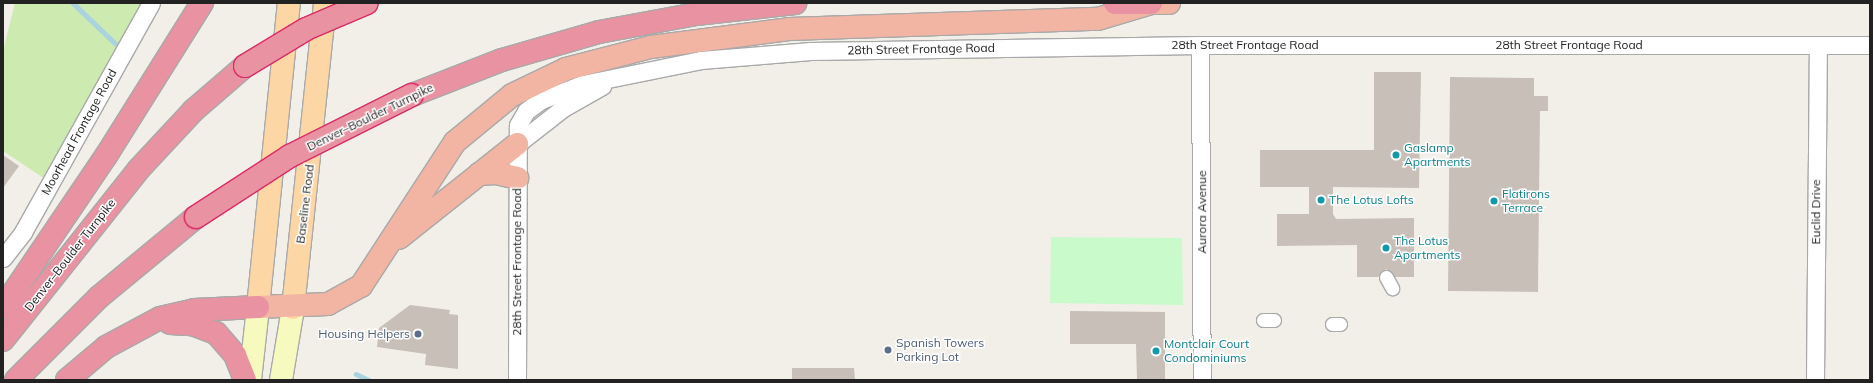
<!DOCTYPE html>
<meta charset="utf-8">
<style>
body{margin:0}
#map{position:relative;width:1873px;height:383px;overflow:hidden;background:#f2efe9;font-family:Mulish,sans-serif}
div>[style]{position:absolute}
.grass>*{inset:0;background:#cdebb0}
.park>*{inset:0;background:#c8facc}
.stream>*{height:4.5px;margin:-2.25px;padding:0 2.25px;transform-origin:2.25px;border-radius:2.25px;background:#aad3df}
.building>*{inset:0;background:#c7bfb8}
.roads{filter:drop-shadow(1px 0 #a9a9a9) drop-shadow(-1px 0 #a9a9a9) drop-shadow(0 1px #a9a9a9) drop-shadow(0 -1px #a9a9a9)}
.pedestrian>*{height:13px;margin:-6.5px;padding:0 6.5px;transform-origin:6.5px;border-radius:6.5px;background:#fff}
.minor>*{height:17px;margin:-8.5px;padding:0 8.5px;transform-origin:8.5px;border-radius:8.5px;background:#fff}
.secondary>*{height:22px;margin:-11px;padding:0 11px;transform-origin:11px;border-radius:11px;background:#f7fabf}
.primary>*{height:22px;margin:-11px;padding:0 11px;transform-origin:11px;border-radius:11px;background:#fcd6a4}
.trunk>*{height:22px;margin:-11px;padding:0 11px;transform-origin:11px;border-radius:11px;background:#f2b4a3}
.motorway>*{height:22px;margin:-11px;padding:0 11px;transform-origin:11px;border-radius:11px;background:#e892a2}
.bridges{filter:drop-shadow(1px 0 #dc2a67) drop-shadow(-1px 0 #dc2a67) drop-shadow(0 1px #dc2a67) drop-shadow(0 -1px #dc2a67)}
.motorway-bridge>*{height:22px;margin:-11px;padding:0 11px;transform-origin:11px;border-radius:11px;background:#e892a2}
.dots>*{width:11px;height:11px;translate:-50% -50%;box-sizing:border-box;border:2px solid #fff;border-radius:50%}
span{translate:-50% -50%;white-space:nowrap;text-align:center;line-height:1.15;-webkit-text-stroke:3px #fff;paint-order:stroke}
.street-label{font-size:12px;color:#222}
.culture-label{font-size:12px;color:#0d838f}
.left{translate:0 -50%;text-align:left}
.service-label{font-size:12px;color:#4e5e75}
.right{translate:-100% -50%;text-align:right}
.frame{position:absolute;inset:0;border:4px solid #222;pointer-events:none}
</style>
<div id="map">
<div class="grass">
<div style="clip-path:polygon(15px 3px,142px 3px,45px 179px,3px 151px,3px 51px)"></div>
</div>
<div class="park">
<div style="clip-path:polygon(1051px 237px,1182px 238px,1183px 305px,1050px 303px)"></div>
</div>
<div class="stream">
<div style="left:73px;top:3px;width:59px;rotate:43.6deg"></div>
<div style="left:356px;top:374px;width:14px;rotate:25deg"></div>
</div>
<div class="building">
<div style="clip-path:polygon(1374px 72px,1421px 72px,1419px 188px,1333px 187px,1333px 214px,1336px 219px,1414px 218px,1414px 277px,1395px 277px,1386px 269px,1378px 277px,1357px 277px,1357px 245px,1277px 246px,1277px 214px,1309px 214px,1309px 187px,1260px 187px,1260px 150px,1374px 150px)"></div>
<div style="clip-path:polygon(1450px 77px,1534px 78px,1534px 96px,1548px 96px,1548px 111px,1540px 111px,1538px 292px,1448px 291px)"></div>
<div style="clip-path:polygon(3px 155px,19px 166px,3px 188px)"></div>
<div style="clip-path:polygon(410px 305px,450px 310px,449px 314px,458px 315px,458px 369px,425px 365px,426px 354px,377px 347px,379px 328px)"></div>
<div style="clip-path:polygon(1070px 311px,1165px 312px,1165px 380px,1137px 380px,1136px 344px,1070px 344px)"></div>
<div style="clip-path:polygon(792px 368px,854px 368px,855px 380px,792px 380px)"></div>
</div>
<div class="roads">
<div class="pedestrian">
<div style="left:1386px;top:277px;width:13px;rotate:61deg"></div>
<div style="left:1263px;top:320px;width:11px"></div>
<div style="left:1332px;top:324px;width:8px"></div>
</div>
<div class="minor">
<div style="left:1200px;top:45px;width:335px;rotate:89.7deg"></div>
<div style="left:517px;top:144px;width:58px;rotate:-38deg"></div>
<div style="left:563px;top:108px;width:45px;rotate:-29.4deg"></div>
<div style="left:3px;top:258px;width:33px;rotate:-52deg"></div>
<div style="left:23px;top:232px;width:262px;rotate:-60.8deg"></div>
<div style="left:517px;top:380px;width:255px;rotate:-89.8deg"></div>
<div style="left:518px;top:125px;width:16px;rotate:-60deg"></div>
<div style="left:526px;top:111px;width:19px;rotate:-36deg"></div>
<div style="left:541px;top:100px;width:45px;rotate:-20.9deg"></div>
<div style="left:583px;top:84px;width:120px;rotate:-11.5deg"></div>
<div style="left:701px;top:60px;width:110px;rotate:-4.7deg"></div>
<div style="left:811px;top:51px;width:389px;rotate:-0.9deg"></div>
<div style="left:1200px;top:45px;width:670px"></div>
<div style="left:1815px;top:380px;width:335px;rotate:-89.5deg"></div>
</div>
<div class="secondary">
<div style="left:250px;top:380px;width:73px;rotate:-83.7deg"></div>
<div style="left:281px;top:380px;width:73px;rotate:-80.5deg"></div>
</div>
<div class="primary">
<div style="left:258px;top:307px;width:306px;rotate:-84.2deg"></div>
<div style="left:293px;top:308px;width:307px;rotate:-84deg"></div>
</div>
<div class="trunk">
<div style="left:479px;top:174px;width:17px;rotate:-3deg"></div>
<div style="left:496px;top:173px;width:22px;rotate:13deg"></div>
<div style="left:399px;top:238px;width:151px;rotate:-38.5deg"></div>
<div style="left:258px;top:307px;width:70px;rotate:-2.5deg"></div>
<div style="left:328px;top:304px;width:38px;rotate:-29deg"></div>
<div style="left:361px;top:286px;width:172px;rotate:-56.9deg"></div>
<div style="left:455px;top:142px;width:74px;rotate:-39.5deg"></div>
<div style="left:512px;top:95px;width:60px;rotate:-25.7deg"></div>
<div style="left:566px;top:69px;width:88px;rotate:-14.5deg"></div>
<div style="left:651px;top:47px;width:139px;rotate:-7.4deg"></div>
<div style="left:789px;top:29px;width:309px;rotate:-1.9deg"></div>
<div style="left:1098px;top:19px;width:55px;rotate:-16.8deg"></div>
<div style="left:1151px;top:3px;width:18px"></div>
</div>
<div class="motorway">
<div style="left:1115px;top:3px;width:36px"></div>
<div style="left:412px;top:95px;width:97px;rotate:-21.3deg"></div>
<div style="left:502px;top:60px;width:101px;rotate:-16.1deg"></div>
<div style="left:599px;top:32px;width:99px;rotate:-10.5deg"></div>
<div style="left:696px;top:14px;width:100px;rotate:-6.3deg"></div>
<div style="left:3px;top:308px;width:184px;rotate:-55.9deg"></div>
<div style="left:106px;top:156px;width:181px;rotate:-57.9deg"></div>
<div style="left:170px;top:323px;width:22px;rotate:3deg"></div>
<div style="left:192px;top:324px;width:26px;rotate:21deg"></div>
<div style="left:216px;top:333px;width:29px;rotate:49deg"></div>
<div style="left:235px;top:355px;width:27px;rotate:68deg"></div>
<div style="left:3px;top:340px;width:217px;rotate:-51.5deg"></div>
<div style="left:138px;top:170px;width:82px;rotate:-47deg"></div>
<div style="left:194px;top:110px;width:67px;rotate:-40.8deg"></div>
<div style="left:16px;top:380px;width:117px;rotate:-45deg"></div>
<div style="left:99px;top:297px;width:126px;rotate:-39.5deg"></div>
<div style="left:67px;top:380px;width:51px;rotate:-40.2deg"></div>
<div style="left:106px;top:347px;width:61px;rotate:-28.2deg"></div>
<div style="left:160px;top:318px;width:35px;rotate:-13deg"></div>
<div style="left:194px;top:310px;width:64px;rotate:-2.7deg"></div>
</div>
</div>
<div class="bridges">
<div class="motorway-bridge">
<div style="left:245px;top:66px;width:71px;rotate:-31.2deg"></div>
<div style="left:306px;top:29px;width:66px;rotate:-23.1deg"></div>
<div style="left:196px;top:217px;width:112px;rotate:-33deg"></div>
<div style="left:290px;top:156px;width:136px;rotate:-26.6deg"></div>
</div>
</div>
<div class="dots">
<div style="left:1396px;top:155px;background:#0f9aa8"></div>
<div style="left:1321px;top:200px;background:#0f9aa8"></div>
<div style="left:1494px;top:201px;background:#0f9aa8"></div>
<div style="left:1386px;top:248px;background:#0f9aa8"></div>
<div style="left:418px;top:334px;background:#5c6f8a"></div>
<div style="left:888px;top:350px;background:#5c6f8a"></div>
<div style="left:1156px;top:351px;background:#0f9aa8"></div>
</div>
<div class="street-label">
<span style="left:1245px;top:45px">28th Street Frontage Road</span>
<span style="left:1569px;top:45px">28th Street Frontage Road</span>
<span style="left:921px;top:49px;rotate:-1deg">28th Street Frontage Road</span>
<span style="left:370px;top:117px;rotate:-26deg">Denver–Boulder Turnpike</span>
<span style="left:79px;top:132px;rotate:-61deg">Moorhead Frontage Road</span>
<span style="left:305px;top:204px;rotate:-83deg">Baseline Road</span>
<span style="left:1202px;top:212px;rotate:-90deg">Aurora Avenue</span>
<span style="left:1816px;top:212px;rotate:-90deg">Euclid Drive</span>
<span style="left:70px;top:255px;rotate:-52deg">Denver–Boulder Turnpike</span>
<span style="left:517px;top:262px;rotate:-90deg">28th Street Frontage Road</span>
</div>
<div class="culture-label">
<span class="left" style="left:1404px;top:155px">Gaslamp<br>Apartments</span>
<span class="left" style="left:1502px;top:201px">Flatirons<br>Terrace</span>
<span class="left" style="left:1329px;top:200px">The Lotus Lofts</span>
<span class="left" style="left:1394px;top:248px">The Lotus<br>Apartments</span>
<span class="left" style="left:1164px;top:351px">Montclair Court<br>Condominiums</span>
</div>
<div class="service-label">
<span class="right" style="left:410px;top:334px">Housing Helpers</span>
<span class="left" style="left:896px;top:350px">Spanish Towers<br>Parking Lot</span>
</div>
<div class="frame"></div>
</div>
